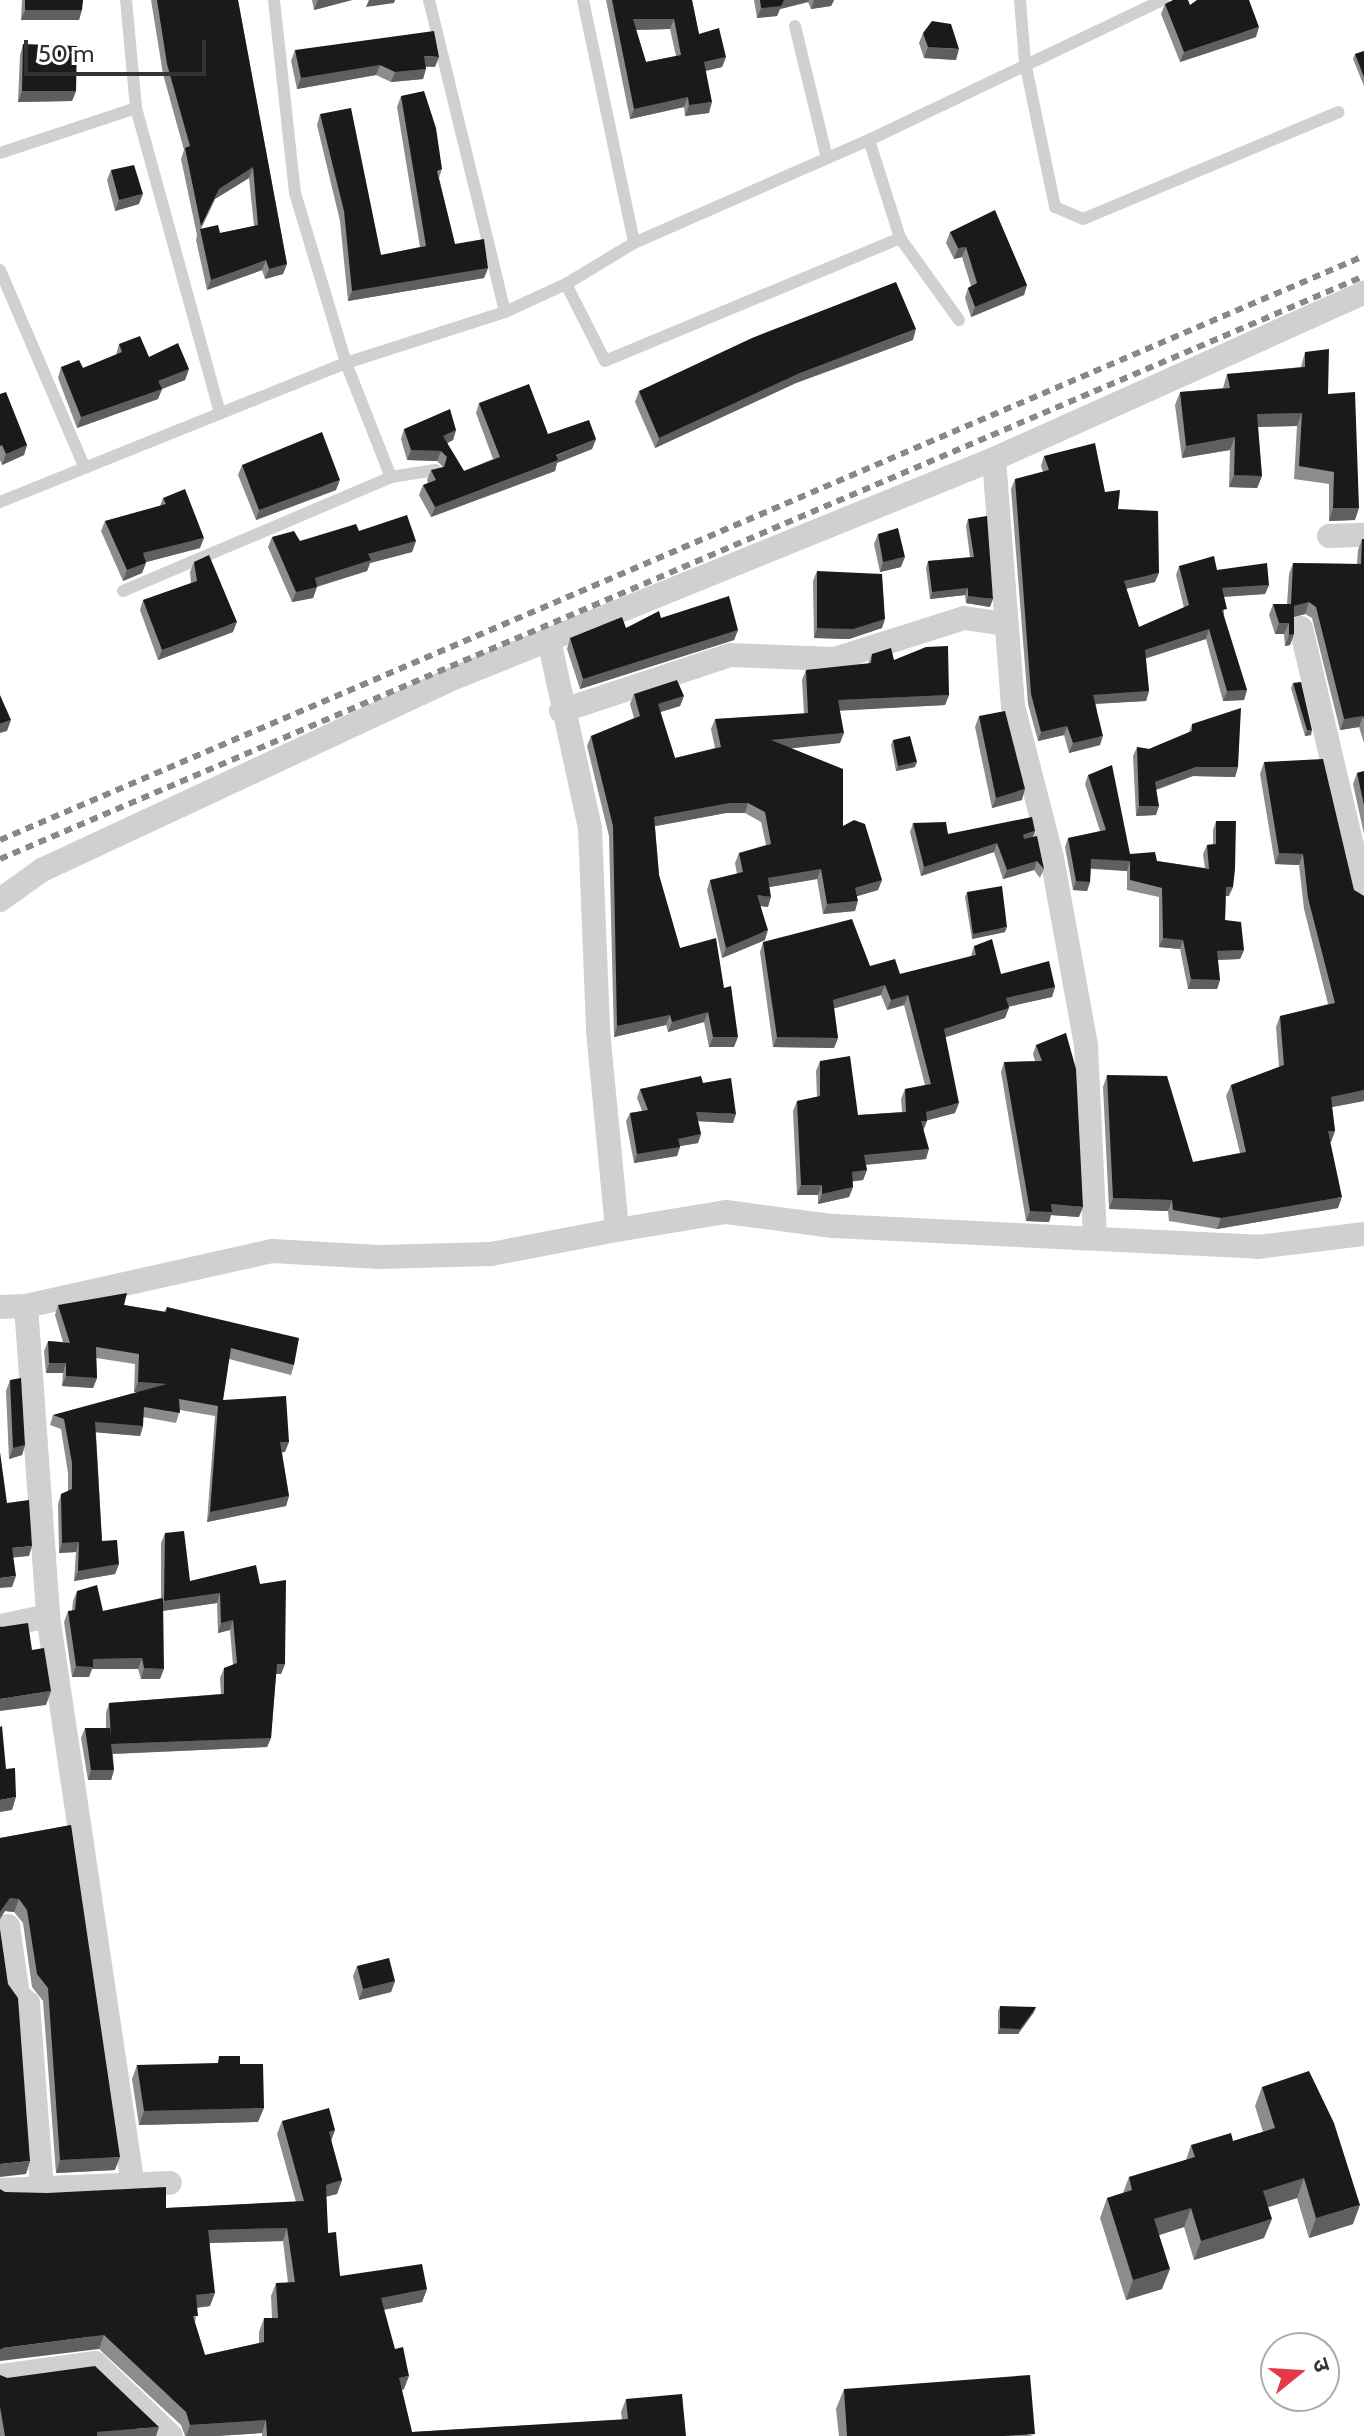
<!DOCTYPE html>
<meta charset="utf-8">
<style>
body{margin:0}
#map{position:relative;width:1364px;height:2436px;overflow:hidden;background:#fff;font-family:Cabin,"Noto Sans Devanagari",sans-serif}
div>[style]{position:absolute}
.service>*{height:12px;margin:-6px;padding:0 6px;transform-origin:6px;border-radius:6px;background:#d0d0d0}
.minor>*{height:24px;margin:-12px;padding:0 12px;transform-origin:12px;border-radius:12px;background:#d0d0d0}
.rail>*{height:6px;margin-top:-3px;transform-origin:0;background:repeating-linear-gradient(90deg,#888 0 8px,transparent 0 14px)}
.wall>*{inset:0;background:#8c8c8c}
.shaded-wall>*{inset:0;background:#5f5f5f}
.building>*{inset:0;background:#1a1a1a}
span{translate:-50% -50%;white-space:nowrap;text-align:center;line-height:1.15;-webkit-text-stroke:8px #fff;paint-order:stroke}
.north{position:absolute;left:1260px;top:2332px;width:80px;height:80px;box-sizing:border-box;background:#fff;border:2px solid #adadad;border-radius:50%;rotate:72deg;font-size:22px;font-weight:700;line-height:32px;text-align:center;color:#333}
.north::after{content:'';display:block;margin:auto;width:28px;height:36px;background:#e63946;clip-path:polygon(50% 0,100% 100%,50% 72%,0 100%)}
.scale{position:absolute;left:24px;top:40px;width:182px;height:36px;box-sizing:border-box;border:4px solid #333;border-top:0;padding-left:10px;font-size:24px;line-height:28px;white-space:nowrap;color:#333;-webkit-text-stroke:6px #fff;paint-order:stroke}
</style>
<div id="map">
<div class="service">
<div style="left:126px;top:0;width:108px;rotate:84.7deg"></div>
<div style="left:136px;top:108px;width:317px;rotate:74.6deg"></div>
<div style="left:274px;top:0;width:194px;rotate:83.8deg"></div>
<div style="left:295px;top:193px;width:177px;rotate:73.3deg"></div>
<div style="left:346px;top:363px;width:123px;rotate:68.5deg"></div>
<div style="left:429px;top:0;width:321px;rotate:76.3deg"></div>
<div style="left:583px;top:0;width:248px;rotate:78.1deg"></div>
<div style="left:1020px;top:0;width:62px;rotate:85.4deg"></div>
<div style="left:1025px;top:62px;width:148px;rotate:78.3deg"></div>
<div style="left:1055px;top:207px;width:30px;rotate:23deg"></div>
<div style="left:1083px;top:219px;width:277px;rotate:-22.7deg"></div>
<div style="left:795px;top:26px;width:136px;rotate:76.4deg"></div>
<div style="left:869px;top:140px;width:103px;rotate:72.4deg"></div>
<div style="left:900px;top:238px;width:101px;rotate:54.3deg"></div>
<div style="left:0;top:153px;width:143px;rotate:-18.3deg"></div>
<div style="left:0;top:270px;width:215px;rotate:66.8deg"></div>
<div style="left:566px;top:284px;width:86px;rotate:63.1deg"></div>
<div style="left:605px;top:361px;width:320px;rotate:-22.6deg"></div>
<div style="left:0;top:502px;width:373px;rotate:-21.9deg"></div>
<div style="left:346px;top:363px;width:167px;rotate:-17.8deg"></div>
<div style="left:505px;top:312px;width:67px;rotate:-24.7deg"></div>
<div style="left:566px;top:284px;width:79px;rotate:-31.1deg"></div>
<div style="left:634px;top:243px;width:257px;rotate:-23.7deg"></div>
<div style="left:869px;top:140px;width:326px;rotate:-25.5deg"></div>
<div style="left:123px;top:591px;width:291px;rotate:-23deg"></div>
<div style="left:391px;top:477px;width:45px;rotate:-9deg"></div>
</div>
<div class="minor">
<div style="left:994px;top:459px;width:248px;rotate:85.6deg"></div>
<div style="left:1013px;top:706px;width:157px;rotate:75.6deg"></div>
<div style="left:1052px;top:858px;width:191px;rotate:79.7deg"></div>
<div style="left:1086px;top:1046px;width:190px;rotate:87.3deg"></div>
<div style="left:1329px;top:536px;width:35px;rotate:-2deg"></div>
<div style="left:1301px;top:628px;width:276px;rotate:76.8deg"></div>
<div style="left:549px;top:640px;width:192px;rotate:77.7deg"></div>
<div style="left:590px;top:828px;width:203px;rotate:87.7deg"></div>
<div style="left:598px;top:1031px;width:200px;rotate:84.5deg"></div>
<div style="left:617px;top:1230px;width:110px;rotate:-9.4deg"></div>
<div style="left:726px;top:1212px;width:108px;rotate:7.5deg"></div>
<div style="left:833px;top:1226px;width:426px;rotate:2.8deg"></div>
<div style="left:1258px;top:1247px;width:107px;rotate:-7deg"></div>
<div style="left:561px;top:711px;width:178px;rotate:-18.3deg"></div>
<div style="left:730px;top:655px;width:105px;rotate:2.2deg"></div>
<div style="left:835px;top:659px;width:135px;rotate:-17.6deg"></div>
<div style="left:964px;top:618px;width:41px;rotate:8.3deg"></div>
<div style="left:0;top:900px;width:52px;rotate:-35.5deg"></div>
<div style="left:42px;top:870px;width:447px;rotate:-25deg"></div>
<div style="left:447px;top:681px;width:590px;rotate:-22.09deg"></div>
<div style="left:994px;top:459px;width:406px;rotate:-24.2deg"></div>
<div style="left:26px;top:1306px;width:311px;rotate:85.9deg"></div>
<div style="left:48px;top:1616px;width:576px;rotate:81.52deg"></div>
<div style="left:0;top:1307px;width:26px;rotate:-2deg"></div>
<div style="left:26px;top:1306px;width:252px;rotate:-12.6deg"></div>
<div style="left:272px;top:1251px;width:107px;rotate:3.2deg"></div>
<div style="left:379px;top:1257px;width:112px;rotate:-1.5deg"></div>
<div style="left:491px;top:1254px;width:128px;rotate:-10.8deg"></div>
<div style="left:0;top:1626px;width:49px;rotate:-11.8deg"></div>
<div style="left:8px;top:1926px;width:70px;rotate:81.8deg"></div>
<div style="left:18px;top:1995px;width:13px;rotate:39deg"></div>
<div style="left:28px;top:2003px;width:189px;rotate:85.7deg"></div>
<div style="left:0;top:2190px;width:170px;rotate:-2.4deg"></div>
<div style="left:0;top:2376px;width:96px;rotate:-7.8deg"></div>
<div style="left:95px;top:2363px;width:105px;rotate:43.8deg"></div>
</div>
<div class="rail">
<div style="left:0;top:840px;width:1484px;rotate:-23.18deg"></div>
<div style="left:0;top:859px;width:1483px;rotate:-23.14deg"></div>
</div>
<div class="wall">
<div style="clip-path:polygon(22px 0,83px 0,79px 20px,21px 20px)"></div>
<div style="clip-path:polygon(evenodd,151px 0,238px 0,287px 264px,283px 274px,265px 279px,262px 270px,207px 290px,196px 240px,197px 235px,181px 159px,184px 150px,163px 74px,151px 0,249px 178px,254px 226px,220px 233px,201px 229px,215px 199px,249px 178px)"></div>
<div style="clip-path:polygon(312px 0,352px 0,314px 10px)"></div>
<div style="clip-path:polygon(evenodd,606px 0,692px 0,699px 34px,726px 57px,722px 67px,706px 71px,709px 113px,685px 116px,684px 107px,630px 119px,606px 0,670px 29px,676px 56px,646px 62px,636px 30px,670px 29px)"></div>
<div style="clip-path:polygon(754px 0,834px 0,831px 6px,811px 9px,808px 2px,780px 9px,777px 16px,757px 18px)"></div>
<div style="clip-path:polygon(1165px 4px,1190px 5px,1256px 37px,1180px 62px,1161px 14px)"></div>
<div style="clip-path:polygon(923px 33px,956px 60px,924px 58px,919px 43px)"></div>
<div style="clip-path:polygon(23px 44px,76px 91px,72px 101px,18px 102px,20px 55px)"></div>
<div style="clip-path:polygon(295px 50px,435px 67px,426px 67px,423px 79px,391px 82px,376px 75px,297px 89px,291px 61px)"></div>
<div style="clip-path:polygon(1364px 51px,1364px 86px,1353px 59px,1355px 54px)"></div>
<div style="clip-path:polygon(401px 96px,442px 169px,439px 178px,455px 244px,488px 268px,484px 278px,348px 301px,340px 221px,317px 125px,320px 114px,381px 255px,420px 247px,397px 107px)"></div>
<div style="clip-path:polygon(111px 170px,139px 204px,115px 211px,107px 180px)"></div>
<div style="clip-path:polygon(950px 232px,1027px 285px,1024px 295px,971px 317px,965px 298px,968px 288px,971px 286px,962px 257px,954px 259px,946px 243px)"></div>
<div style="clip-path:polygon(913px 340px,796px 383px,655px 448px,635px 402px,639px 391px)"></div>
<div style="clip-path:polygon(119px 344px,149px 357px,189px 369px,185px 380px,162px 389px,158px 399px,77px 428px,58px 378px,61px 367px,83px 368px,116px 355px)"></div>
<div style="clip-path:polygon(1305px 352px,1328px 394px,1355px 520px,1329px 521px,1329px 484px,1294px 479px,1297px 426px,1258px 427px,1262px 476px,1257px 488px,1229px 487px,1230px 450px,1182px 458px,1175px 405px,1180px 392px,1223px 388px,1227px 374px,1301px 367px)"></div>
<div style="clip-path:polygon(0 394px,27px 445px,24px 455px,2px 465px,0 460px)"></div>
<div style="clip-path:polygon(479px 403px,548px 434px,596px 439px,592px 449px,557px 463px,555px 471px,431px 517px,419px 495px,423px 485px,428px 483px,427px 480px,431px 470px,443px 467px,437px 461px,407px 460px,401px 439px,404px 429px,456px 430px,453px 440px,447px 443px,464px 471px,493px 459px,476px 413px)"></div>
<div style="clip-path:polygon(1044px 456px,1105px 492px,1118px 509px,1155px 582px,1126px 589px,1139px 627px,1184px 608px,1176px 575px,1179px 566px,1217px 570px,1269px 585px,1265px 594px,1224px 597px,1224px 616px,1247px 690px,1244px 700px,1223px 701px,1206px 639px,1146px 658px,1149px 691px,1146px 701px,1096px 704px,1100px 745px,1069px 753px,1064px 735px,1038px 741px,1028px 704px,1011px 489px,1015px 479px,1043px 472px,1041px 466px)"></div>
<div style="clip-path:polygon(242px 465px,336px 490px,256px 520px,238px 475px)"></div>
<div style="clip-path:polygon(163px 498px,200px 548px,146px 562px,142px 573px,123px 581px,101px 531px,105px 521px,160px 506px)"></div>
<div style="clip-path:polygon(968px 519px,990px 607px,966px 603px,965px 595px,930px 599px,926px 568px,928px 561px,970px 557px,966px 526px)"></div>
<div style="clip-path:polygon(359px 531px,416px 541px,412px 552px,370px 563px,367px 571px,317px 587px,313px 598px,292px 602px,268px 547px,272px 537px,300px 541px)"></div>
<div style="clip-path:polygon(878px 534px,901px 567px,880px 572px,874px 544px)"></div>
<div style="clip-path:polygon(1362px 539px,1364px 539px,1364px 743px,1359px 727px,1340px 730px,1312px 618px,1305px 614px,1294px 617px,1294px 634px,1290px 645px,1285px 646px,1284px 634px,1275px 634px,1269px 615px,1273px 604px,1287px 604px,1289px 574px,1293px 563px,1357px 564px,1358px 550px)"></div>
<div style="clip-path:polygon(194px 562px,233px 632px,158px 660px,140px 610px,143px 600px,191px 583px,190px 572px)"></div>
<div style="clip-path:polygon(817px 571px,882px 628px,849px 639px,814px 638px,813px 581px)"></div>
<div style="clip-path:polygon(661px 618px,738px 630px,734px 640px,580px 689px,567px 649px,570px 638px,626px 628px)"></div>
<div style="clip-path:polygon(872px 654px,894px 660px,949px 695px,945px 705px,840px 710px,840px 743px,791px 748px,843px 826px,882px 880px,878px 890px,857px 896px,855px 911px,823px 914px,817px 879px,769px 887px,768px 907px,761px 906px,765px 940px,722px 958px,707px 890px,710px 880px,737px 874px,735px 863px,739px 853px,766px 845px,761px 822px,745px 813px,726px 813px,655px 826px,659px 875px,680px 948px,734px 1047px,709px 1047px,704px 1022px,668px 1032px,666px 1025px,614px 1037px,609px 836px,587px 746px,591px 736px,634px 718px,630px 704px,634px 694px,684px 696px,680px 706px,660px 712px,675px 758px,715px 748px,711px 729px,715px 719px,804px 714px,802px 680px,806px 670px,868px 664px)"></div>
<div style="clip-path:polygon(1293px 683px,1311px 735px,1305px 736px,1291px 688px)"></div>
<div style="clip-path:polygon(979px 716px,1022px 800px,992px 808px,975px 727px)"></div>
<div style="clip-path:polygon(1192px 724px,1238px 767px,1235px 777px,1193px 776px,1156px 790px,1156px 815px,1136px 816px,1133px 756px,1137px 747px,1149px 749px,1189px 732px)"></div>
<div style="clip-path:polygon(893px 740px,915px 767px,896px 771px,891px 745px)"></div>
<div style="clip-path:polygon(1264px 762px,1354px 890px,1364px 896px,1364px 1101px,1332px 1107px,1335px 1131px,1330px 1142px,1338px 1208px,1217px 1229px,1169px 1221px,1168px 1211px,1109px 1209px,1103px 1087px,1107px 1075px,1193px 1162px,1240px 1153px,1226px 1096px,1231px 1085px,1279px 1067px,1276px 1027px,1280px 1016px,1328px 1004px,1304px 909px,1299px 865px,1275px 864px,1260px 774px)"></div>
<div style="clip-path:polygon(1364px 771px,1364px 834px,1353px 784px,1357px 773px)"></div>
<div style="clip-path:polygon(1088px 775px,1130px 854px,1157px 861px,1205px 868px,1203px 854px,1207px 845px,1213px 844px,1213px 830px,1216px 821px,1229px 896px,1226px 896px,1225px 920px,1244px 950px,1240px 959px,1218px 960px,1220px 980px,1217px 989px,1188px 989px,1180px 949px,1159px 947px,1159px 897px,1127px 890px,1127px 871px,1091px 869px,1090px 882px,1087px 891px,1073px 890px,1065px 847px,1068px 838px,1100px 831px,1085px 784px)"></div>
<div style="clip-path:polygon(913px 823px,948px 834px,1033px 837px,1044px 869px,1040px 878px,1034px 870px,1003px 879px,994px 852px,921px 876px,910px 832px)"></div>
<div style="clip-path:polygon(967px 892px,1005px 932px,972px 939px,965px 897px)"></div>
<div style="clip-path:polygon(763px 942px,870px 966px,900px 974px,971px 956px,974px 946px,1001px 974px,1055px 987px,1052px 997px,1009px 1006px,1005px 1018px,945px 1037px,955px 1113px,927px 1120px,923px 1130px,926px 1159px,866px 1165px,867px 1170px,863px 1180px,852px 1181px,853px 1187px,849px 1197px,818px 1204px,818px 1195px,797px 1195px,793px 1111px,797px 1101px,817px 1097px,816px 1071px,820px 1061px,858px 1115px,902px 1112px,901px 1099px,905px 1089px,925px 1085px,904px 1005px,887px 1010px,881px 995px,834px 1008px,838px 1038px,834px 1048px,773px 1047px,760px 952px)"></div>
<div style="clip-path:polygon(1066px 1033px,1079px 1217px,1051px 1215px,1049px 1222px,1026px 1221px,1001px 1072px,1004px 1062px,1035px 1061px,1033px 1054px,1036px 1045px)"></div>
<div style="clip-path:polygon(703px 1083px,733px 1123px,698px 1121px,701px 1134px,698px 1143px,680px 1146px,677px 1156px,634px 1163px,626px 1121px,630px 1113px,642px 1111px,637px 1098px,640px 1089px)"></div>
<div style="clip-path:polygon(58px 1305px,124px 1305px,164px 1312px,167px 1307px,294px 1365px,291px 1375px,229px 1359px,223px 1400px,285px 1452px,282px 1452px,289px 1496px,286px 1506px,207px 1522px,215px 1416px,180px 1410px,176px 1423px,143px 1417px,143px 1426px,140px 1436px,96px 1432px,102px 1541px,119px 1564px,115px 1574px,74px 1581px,76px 1552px,59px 1553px,58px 1504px,61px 1494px,68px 1491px,68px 1473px,61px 1429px,50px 1425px,53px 1415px,138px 1392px,134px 1392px,135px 1364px,96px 1358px,97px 1378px,93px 1388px,62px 1386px,63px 1373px,46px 1373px,44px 1351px,48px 1341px,63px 1342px,55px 1315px)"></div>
<div style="clip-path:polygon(10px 1380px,25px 1445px,22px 1455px,9px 1459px,6px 1391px)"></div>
<div style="clip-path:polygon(165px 1533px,190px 1581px,260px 1584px,285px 1664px,281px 1674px,276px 1674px,271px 1738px,267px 1747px,113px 1754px,114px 1770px,111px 1780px,88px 1780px,81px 1738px,85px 1728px,106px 1728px,106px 1713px,109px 1703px,221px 1694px,220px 1678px,224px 1668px,233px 1665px,230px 1630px,218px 1633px,217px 1603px,163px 1611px,160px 1679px,141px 1679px,138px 1669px,92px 1669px,89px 1677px,72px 1677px,64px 1622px,68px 1611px,72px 1611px,73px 1601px,77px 1591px,103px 1611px,161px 1598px,161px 1543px)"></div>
<div style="clip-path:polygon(71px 1825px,115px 2170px,56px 2173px,43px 2001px,32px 1987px,23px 1923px,14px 1912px,5px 1911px,0 1919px,0 1838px)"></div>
<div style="clip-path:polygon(357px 1966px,395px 1981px,391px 1992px,359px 2000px,353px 1976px)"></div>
<div style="clip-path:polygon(1000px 2006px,1034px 2012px,1018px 2034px,998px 2034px,998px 2011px)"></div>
<div style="clip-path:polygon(240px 2064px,258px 2122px,139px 2125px,132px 2079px,137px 2065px)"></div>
<div style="clip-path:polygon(1262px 2087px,1353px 2224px,1309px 2238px,1297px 2198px,1268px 2207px,1264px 2238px,1194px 2260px,1184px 2227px,1159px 2235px,1162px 2289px,1126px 2300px,1100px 2218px,1107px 2198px,1123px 2193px,1129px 2177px,1186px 2160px,1191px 2145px,1233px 2141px,1263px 2132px,1255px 2106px)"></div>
<div style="clip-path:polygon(evenodd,282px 2121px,335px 2130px,331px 2141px,342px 2180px,337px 2194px,326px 2196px,328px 2233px,340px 2276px,427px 2289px,422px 2302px,384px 2310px,404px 2389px,402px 2390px,412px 2432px,622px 2420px,621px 2412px,626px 2399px,686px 2436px,262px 2436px,262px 2433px,217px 2436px,185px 2436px,181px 2425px,99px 2349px,5px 2192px,166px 2208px,296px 2202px,277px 2134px,282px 2121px,283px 2241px,288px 2283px,276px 2283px,271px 2296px,272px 2318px,264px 2318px,259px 2332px,259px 2343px,205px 2355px,195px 2323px,197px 2308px,210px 2306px,210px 2243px,283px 2241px)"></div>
<div style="clip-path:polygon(0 2375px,156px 2436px,0 2436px)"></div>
<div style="clip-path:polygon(844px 2389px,1034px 2436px,839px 2436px,836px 2409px)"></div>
</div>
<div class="shaded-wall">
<div style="clip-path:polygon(318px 0,352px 0,314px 10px)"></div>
<div style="clip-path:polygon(369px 0,395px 0,394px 3px,366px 7px)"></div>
<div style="clip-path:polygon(784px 0,809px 0,808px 2px,780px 9px,777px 16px,757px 18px,761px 8px)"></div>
<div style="clip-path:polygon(814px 0,834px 0,831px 6px,811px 9px)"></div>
<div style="clip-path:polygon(25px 10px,82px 10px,79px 20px,21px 20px)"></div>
<div style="clip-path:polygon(633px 19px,674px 19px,670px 29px,629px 30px)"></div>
<div style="clip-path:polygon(1259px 27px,1256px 37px,1180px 62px,1184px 52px)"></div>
<div style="clip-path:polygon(928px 47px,959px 49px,956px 60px,924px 58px)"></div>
<div style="clip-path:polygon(424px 56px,439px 57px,435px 67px,420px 66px)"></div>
<div style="clip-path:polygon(726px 57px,722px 67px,700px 72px,704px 62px)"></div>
<div style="clip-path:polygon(380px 65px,376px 75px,297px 89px,301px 78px)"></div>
<div style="clip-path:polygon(426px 69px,423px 79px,391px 82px,395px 72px)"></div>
<div style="clip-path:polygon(22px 91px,76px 91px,72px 101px,18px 102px)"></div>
<div style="clip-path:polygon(688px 97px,684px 107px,630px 119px,634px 109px)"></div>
<div style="clip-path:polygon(712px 102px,709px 113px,685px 116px,689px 105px)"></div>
<div style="clip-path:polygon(253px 167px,249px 178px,215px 199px,200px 231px,219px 189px)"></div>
<div style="clip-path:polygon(143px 194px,139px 204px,115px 211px,119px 200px)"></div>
<div style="clip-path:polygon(966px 247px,962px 257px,954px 259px,958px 248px)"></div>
<div style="clip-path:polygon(266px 260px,262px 270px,207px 290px,211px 280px)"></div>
<div style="clip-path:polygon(287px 264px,283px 274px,265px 279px,269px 269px)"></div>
<div style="clip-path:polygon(488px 268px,484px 278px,348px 301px,352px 291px)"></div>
<div style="clip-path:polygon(1027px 285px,1024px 295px,971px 317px,975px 307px)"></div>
<div style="clip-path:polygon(916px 329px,913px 340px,796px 383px,655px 448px,659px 438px,800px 373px)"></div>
<div style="clip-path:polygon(189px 369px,185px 380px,162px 389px,158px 399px,77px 428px,81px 417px,158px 381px)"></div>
<div style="clip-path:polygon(1302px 413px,1297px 426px,1253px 427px,1257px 414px)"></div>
<div style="clip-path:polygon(456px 430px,453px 440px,440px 447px,443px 436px)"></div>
<div style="clip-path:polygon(1235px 437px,1230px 450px,1182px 458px,1186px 446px)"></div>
<div style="clip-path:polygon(596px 439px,592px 449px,557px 463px,555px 471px,431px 517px,435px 507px)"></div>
<div style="clip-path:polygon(27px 445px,24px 455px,2px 465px,6px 454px)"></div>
<div style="clip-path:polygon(411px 450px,441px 451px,437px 461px,407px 460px)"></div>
<div style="clip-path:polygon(1234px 475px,1262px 476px,1257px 488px,1229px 487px)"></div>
<div style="clip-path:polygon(340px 480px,336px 490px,256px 520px,259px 510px)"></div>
<div style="clip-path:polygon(1333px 508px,1359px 508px,1355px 520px,1329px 521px)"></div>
<div style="clip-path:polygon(204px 538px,200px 548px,139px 564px,143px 553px)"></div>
<div style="clip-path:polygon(416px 541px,412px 552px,370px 563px,367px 571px,312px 588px,317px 587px,313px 598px,292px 602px,296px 592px,315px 578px,368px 554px)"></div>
<div style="clip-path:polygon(905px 557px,901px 567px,880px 572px,883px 562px)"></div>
<div style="clip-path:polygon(146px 563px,142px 573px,123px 581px,127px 570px)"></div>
<div style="clip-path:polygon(1159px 573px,1155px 582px,1120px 590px,1124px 581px)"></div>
<div style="clip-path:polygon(1269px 585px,1265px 594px,1218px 597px,1222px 588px)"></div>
<div style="clip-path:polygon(968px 588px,965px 595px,930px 599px,932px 592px)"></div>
<div style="clip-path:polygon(968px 596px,993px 599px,990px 607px,966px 603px)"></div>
<div style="clip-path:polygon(1309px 602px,1305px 614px,1290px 618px,1294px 606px)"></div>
<div style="clip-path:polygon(885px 619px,882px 628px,849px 639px,814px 638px,817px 628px)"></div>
<div style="clip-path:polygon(237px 622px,233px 632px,158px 660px,162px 650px)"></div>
<div style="clip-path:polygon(1279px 623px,1289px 623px,1284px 634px,1275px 634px)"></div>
<div style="clip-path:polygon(1209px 629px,1206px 639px,1141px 660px,1145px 650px)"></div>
<div style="clip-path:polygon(738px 630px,734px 640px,580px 689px,583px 679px)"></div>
<div style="clip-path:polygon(1294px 634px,1290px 645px,1285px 646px,1289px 635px)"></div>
<div style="clip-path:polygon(1247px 690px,1244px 700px,1223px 701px,1227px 691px)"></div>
<div style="clip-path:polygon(1149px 691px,1146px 701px,1090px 704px,1093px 695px)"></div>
<div style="clip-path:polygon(949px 695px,945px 705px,835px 711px,838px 700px)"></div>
<div style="clip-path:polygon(684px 696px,680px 706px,654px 714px,658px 704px)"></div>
<div style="clip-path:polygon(1363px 716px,1359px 727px,1340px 730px,1344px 719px)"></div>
<div style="clip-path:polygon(11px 720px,7px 731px,0 733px,0 724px)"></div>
<div style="clip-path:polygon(1067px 726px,1064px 735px,1038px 741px,1041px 732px)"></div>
<div style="clip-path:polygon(1307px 730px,1312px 730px,1311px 735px,1305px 736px)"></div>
<div style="clip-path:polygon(844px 733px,840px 743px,768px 751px,771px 740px)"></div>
<div style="clip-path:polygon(1103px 736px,1100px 745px,1069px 753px,1073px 743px)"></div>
<div style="clip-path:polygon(917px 762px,915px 767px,896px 771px,898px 766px)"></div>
<div style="clip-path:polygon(1196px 767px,1238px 767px,1235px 777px,1193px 776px,1152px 791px,1155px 782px)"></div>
<div style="clip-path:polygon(1025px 789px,1022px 800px,992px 808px,996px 798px)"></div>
<div style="clip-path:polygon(730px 803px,748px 803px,745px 813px,726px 813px,651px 827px,654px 817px)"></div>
<div style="clip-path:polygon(1139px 806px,1159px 806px,1156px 815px,1136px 816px)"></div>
<div style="clip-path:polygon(1035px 831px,1032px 840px,1019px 844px,1023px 835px)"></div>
<div style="clip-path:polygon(997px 843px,994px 852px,921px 876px,924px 867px)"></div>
<div style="clip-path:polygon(1279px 853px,1303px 854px,1299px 865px,1275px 864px)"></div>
<div style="clip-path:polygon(1091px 859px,1130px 861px,1127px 871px,1088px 868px)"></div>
<div style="clip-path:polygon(1037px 861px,1034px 870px,1003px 879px,1007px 870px)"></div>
<div style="clip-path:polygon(821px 869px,817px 879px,764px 888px,768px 878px)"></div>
<div style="clip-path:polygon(882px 880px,878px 890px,851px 898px,855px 888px)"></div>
<div style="clip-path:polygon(1076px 881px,1090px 882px,1087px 891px,1073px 890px)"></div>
<div style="clip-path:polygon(1226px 887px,1233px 887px,1229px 896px,1223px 896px)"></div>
<div style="clip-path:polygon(757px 895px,771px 897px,768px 907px,754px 905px)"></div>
<div style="clip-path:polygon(858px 901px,855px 911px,823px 914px,827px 904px)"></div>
<div style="clip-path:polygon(1007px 927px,1005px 932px,972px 939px,973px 934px)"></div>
<div style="clip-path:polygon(768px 930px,765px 940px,722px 958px,726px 948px)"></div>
<div style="clip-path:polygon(1163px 938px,1183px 940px,1180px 949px,1159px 947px)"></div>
<div style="clip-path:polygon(1244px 950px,1240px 959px,1213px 960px,1217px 951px)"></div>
<div style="clip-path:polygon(1191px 979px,1220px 980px,1217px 989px,1188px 989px)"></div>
<div style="clip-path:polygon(885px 985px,881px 995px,829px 1010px,833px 1000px)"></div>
<div style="clip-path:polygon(1055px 987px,1052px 997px,1003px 1008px,1006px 998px)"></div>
<div style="clip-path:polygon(908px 995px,904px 1005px,887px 1010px,891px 1000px)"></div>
<div style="clip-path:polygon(1009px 1008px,1005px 1018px,940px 1039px,944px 1029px)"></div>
<div style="clip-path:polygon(708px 1012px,704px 1022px,668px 1032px,672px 1022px)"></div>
<div style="clip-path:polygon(670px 1015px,666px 1025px,614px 1037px,617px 1026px)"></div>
<div style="clip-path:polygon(713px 1037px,738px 1037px,734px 1047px,709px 1047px)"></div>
<div style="clip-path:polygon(777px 1037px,838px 1038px,834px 1048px,773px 1047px)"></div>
<div style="clip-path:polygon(1364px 1090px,1364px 1101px,1327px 1108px,1331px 1097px)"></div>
<div style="clip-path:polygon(959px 1103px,955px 1113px,925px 1121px,927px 1121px,923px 1131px,917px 1131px,926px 1112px)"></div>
<div style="clip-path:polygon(696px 1112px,736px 1114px,733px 1123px,693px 1121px)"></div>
<div style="clip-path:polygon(1328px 1131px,1335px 1131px,1331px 1142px,1324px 1143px)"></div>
<div style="clip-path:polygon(701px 1134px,698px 1143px,675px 1147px,678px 1139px)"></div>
<div style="clip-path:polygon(680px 1147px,677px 1156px,634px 1163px,637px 1154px)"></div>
<div style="clip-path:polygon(929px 1149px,926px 1159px,861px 1165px,864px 1155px)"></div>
<div style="clip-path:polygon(867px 1170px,863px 1180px,848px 1182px,852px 1172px)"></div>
<div style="clip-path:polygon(801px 1185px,822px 1185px,818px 1195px,797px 1195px)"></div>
<div style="clip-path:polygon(853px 1187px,849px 1197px,818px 1204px,822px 1194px)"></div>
<div style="clip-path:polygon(1342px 1197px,1338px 1208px,1217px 1229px,1221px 1218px)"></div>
<div style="clip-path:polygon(1113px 1198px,1172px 1200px,1168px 1211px,1109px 1209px)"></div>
<div style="clip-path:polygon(1051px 1204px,1083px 1207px,1079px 1217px,1051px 1215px,1049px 1222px,1026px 1221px,1030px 1211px)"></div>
<div style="clip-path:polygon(49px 1363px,66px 1363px,63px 1373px,46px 1373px)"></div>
<div style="clip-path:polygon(66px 1376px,97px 1378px,93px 1388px,62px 1386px)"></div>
<div style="clip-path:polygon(138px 1382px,167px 1384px,163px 1394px,134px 1392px)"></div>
<div style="clip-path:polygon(95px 1422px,143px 1426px,140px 1436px,92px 1432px)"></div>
<div style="clip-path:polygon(280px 1442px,289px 1442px,285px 1452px,276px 1453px)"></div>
<div style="clip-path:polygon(25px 1445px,22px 1455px,9px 1459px,13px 1448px)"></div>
<div style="clip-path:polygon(289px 1496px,286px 1506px,207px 1522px,210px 1512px)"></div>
<div style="clip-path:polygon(79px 1542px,76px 1552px,59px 1553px,62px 1543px)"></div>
<div style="clip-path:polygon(32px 1546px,29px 1556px,9px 1558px,12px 1548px)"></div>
<div style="clip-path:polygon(119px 1564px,115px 1574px,74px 1581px,78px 1571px)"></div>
<div style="clip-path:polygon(16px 1576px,12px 1587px,0 1588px,0 1578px)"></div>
<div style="clip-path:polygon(220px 1593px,217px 1603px,161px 1611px,164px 1601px)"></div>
<div style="clip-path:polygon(233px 1620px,230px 1630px,218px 1633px,221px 1623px)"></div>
<div style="clip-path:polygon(142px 1658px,138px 1669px,92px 1669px,89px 1677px,72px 1677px,76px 1666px,93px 1659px)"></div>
<div style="clip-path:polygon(277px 1664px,285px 1664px,281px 1674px,274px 1674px)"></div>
<div style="clip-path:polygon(144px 1668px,164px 1669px,160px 1679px,141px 1679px)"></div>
<div style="clip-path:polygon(51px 1691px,46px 1705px,0 1711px,0 1699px)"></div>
<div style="clip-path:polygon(271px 1738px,267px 1747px,108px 1754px,111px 1744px)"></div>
<div style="clip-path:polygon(91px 1770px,114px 1770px,111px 1780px,88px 1780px)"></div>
<div style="clip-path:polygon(16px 1797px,12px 1810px,0 1812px,0 1800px)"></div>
<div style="clip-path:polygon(10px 1898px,19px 1899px,14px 1912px,5px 1911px,0 1919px,0 1912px)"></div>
<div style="clip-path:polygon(395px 1981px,391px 1992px,359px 2000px,363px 1989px)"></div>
<div style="clip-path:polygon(1036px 2007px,1034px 2012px,1018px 2034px,998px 2034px,1000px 2028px)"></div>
<div style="clip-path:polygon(264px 2108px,258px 2122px,139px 2125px,144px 2111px)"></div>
<div style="clip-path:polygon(335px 2130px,330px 2143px,329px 2132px)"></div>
<div style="clip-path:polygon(120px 2157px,115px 2170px,56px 2173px,60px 2160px)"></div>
<div style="clip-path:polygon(30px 2161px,26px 2174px,0 2177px,0 2164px)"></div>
<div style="clip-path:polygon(1304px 2178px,1297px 2198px,1256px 2211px,1263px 2191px)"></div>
<div style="clip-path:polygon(342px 2180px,337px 2194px,321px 2198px,326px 2185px)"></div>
<div style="clip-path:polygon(1360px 2205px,1353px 2224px,1309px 2238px,1316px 2218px)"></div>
<div style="clip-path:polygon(1191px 2208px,1184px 2227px,1147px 2239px,1154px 2219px)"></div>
<div style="clip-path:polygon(1272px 2219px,1264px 2238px,1194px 2260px,1201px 2241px)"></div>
<div style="clip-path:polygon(287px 2228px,283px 2241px,203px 2243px,208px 2230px)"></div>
<div style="clip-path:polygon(1170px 2269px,1162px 2289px,1126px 2300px,1133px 2280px)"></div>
<div style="clip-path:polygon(427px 2289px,422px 2302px,376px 2311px,381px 2298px)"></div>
<div style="clip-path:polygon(215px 2293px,210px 2306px,191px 2308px,196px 2295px)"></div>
<div style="clip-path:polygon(104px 2335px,99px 2349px,0 2361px,0 2350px,3px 2348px)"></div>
<div style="clip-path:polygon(409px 2376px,404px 2389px,395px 2392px,399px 2378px)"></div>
<div style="clip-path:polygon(266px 2420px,262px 2433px,217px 2436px,186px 2436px,190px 2425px)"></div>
<div style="clip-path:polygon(159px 2427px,156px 2436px,95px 2436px,97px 2432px)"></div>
</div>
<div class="building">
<div style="clip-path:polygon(25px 0,83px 0,82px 10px,25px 10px)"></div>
<div style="clip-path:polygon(157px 0,238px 0,287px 264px,269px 269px,266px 260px,211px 280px,200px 229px,218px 225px,220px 233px,258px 225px,253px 167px,219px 189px,201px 226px,185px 148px,190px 146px,167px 64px)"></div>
<div style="clip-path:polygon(evenodd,612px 0,692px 0,699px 34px,719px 28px,726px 57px,704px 62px,712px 102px,689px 105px,688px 97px,634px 109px,612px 0,633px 19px,674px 19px,681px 55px,646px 62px,633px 19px)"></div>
<div style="clip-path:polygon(760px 0,784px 0,781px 6px,761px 8px)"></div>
<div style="clip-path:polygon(1173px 0,1188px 0,1190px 5px,1197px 0,1249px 0,1259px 27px,1184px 52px,1165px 4px)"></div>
<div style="clip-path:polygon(932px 21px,951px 24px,959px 49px,928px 47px,923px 33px)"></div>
<div style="clip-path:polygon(434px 31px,439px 57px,424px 56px,426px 69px,395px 72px,380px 65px,301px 78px,295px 50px)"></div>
<div style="clip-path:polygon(23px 44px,77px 46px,76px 91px,22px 91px)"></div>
<div style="clip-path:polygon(1364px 51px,1364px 77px,1355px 54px)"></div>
<div style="clip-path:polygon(424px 91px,436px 128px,442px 169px,437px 171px,455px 244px,484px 239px,488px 268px,352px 291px,344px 211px,320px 114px,351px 108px,381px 255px,426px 246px,401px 96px)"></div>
<div style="clip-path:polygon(134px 165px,143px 194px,119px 200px,111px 170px)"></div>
<div style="clip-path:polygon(995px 210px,1027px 285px,975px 307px,968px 288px,977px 283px,966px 247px,958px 248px,950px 232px)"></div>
<div style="clip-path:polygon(896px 282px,916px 329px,800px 373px,659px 438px,639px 391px,752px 338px)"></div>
<div style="clip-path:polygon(140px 336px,149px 357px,178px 343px,189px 369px,158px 381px,162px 389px,81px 417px,61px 367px,79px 360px,83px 368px,122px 352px,119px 344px)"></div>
<div style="clip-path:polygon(1329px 349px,1328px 394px,1355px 392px,1359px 508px,1333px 508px,1334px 472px,1299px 466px,1302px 413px,1257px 414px,1262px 476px,1234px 475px,1235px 437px,1186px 446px,1180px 392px,1230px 388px,1227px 374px,1305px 367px,1305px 352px)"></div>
<div style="clip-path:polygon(529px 384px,548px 434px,589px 420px,596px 439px,556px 455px,558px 460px,435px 507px,423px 485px,436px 480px,431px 470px,444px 467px,447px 457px,441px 451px,411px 450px,404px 429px,450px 409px,456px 430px,443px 436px,464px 471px,500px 457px,479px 403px)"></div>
<div style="clip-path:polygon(6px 392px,27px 445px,6px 454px,2px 445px,0 446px,0 394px)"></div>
<div style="clip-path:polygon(322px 432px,340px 480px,259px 510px,242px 465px)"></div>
<div style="clip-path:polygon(1095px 443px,1105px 492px,1120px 490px,1118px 509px,1158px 511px,1159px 573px,1124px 581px,1139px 627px,1189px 605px,1179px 566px,1214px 556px,1217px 570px,1267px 563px,1269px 585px,1222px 588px,1227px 609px,1222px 610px,1247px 690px,1227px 691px,1209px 629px,1145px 650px,1149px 691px,1093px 695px,1103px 736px,1073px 743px,1067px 726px,1041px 732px,1031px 694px,1015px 479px,1049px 470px,1044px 456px)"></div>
<div style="clip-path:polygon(185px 489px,204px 538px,143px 553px,146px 563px,127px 570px,105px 521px,166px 504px,163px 498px)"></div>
<div style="clip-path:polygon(407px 515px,416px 541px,368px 554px,371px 560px,315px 578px,317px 587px,296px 592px,272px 537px,294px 531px,300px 541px,356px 524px,359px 531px)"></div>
<div style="clip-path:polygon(987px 516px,993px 599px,968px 596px,968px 588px,932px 592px,928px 561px,974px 557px,968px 519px)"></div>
<div style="clip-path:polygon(898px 528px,905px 557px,883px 562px,878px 534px)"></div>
<div style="clip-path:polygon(1362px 539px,1364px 539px,1364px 719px,1363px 716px,1344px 719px,1316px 607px,1309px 602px,1294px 606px,1294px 634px,1289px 635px,1289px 623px,1279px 623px,1273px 604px,1291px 604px,1293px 563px,1361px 564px)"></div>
<div style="clip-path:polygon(209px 555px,237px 622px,162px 650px,143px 600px,197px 581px,194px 562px)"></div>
<div style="clip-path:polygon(817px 571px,882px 574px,885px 619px,853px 629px,817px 628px)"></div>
<div style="clip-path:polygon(729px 596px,738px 630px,583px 679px,570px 638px,622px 617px,626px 628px,659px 611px,661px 618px)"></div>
<div style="clip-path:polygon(948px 646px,949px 695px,838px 700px,844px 733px,771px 740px,843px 769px,843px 826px,854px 820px,865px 824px,882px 880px,855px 888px,858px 901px,827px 904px,821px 869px,768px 878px,771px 897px,757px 895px,768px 930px,726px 948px,710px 880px,743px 872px,739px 853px,771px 844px,765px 812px,748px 803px,730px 803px,654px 817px,659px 875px,680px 948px,716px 938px,724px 988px,731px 986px,738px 1037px,713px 1037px,708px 1012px,672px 1022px,670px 1015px,617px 1026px,613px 826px,591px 736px,640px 716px,634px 694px,677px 680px,684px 696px,658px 704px,675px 758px,721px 747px,715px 719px,808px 713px,806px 670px,871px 663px,872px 654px,891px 648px,894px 660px,926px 647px)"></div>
<div style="clip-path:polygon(1301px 682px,1312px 730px,1307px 730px,1293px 683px)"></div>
<div style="clip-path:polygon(0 695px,11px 720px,0 724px)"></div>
<div style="clip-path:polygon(1241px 708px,1238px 767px,1196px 767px,1155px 782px,1159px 806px,1139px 806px,1137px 747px,1149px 749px,1192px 731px,1192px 724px)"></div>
<div style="clip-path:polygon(1005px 711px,1025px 789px,996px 798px,979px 716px)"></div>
<div style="clip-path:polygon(910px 736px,917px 762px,898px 766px,893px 740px)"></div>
<div style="clip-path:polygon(1323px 759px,1354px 890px,1364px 896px,1364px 1090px,1331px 1097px,1335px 1131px,1328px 1131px,1342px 1197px,1221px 1218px,1173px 1210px,1172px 1200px,1113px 1198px,1107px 1075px,1167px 1076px,1193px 1162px,1246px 1152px,1231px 1085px,1284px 1065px,1280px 1016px,1335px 1003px,1308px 898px,1303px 854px,1279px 853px,1264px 762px)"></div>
<div style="clip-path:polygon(1112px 765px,1130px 854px,1155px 852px,1157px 861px,1209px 869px,1207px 845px,1216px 844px,1216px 821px,1236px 821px,1235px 869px,1233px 887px,1226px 887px,1225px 920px,1241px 922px,1244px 950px,1217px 951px,1220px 980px,1191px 979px,1183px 940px,1163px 938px,1162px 888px,1130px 880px,1130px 861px,1091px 859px,1090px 882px,1076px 881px,1068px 838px,1106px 830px,1088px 775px)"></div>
<div style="clip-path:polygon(1364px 771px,1364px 805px,1357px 773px)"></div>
<div style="clip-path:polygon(1032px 817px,1035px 831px,1023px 835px,1024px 839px,1037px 836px,1044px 869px,1037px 861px,1007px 870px,997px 843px,924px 867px,913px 823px,946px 822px,948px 834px)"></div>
<div style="clip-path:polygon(1002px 886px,1007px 927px,973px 934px,967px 892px)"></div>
<div style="clip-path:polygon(852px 919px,870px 966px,895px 959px,900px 974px,976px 955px,974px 946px,992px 939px,1001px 974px,1049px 961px,1055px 987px,1006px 998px,1009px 1008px,944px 1029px,959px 1103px,926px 1112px,927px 1121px,921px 1121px,929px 1149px,864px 1155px,867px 1170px,852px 1172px,853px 1187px,822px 1194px,822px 1185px,801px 1185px,797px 1101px,820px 1096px,820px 1061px,850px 1056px,858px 1115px,906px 1112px,905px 1089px,931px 1084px,908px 995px,891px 1000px,885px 985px,833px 1000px,838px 1038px,777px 1037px,763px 942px)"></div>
<div style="clip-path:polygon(1066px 1033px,1076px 1069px,1083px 1207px,1051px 1204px,1052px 1212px,1030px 1211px,1004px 1062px,1042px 1061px,1036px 1045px)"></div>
<div style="clip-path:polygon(701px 1076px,703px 1083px,731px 1078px,736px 1114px,696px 1112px,701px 1134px,678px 1139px,680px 1147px,637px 1154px,630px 1113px,648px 1110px,640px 1089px)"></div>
<div style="clip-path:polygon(127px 1293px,124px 1305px,166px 1312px,167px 1307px,299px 1338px,294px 1365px,231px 1348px,223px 1400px,286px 1396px,289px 1442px,280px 1442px,289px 1496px,210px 1512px,218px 1406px,179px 1399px,180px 1413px,144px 1407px,143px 1426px,95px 1422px,102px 1541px,117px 1540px,119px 1564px,78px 1571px,79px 1542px,62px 1543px,61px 1494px,72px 1489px,72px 1463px,64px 1419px,53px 1415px,167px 1384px,138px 1382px,139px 1354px,96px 1347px,97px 1378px,66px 1376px,66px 1363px,49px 1363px,48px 1341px,70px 1343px,58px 1305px)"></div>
<div style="clip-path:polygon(21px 1378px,25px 1445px,13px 1448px,10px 1380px)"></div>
<div style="clip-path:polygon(0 1452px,7px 1503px,29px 1500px,32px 1546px,12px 1548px,16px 1576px,0 1578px)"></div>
<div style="clip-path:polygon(184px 1531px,190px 1581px,256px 1565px,260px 1584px,286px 1580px,285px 1664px,277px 1664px,271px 1738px,111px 1744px,114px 1770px,91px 1770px,85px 1728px,110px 1728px,111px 1738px,109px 1703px,224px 1694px,224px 1668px,237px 1663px,233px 1620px,221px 1623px,220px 1593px,164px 1601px,165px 1533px)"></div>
<div style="clip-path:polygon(97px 1585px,103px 1611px,163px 1598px,164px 1669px,144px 1668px,142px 1658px,93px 1659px,93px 1667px,76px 1666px,68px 1611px,75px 1610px,77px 1591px)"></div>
<div style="clip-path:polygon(28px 1623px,32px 1650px,44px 1648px,51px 1691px,0 1699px,0 1626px,1px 1627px)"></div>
<div style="clip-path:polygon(2px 1726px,6px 1769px,15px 1768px,16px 1797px,0 1800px,0 1727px)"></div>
<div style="clip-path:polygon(71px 1825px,120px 2157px,60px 2160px,48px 1988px,37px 1974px,27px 1910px,19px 1899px,10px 1898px,0 1912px,0 1838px)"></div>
<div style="clip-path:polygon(0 1929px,8px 1984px,18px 1998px,30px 2161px,0 2164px)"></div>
<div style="clip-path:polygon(389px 1958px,395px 1981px,363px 1989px,357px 1966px)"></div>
<div style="clip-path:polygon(1000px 2006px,1036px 2007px,1020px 2029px,1000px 2028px)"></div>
<div style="clip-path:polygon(219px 2056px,240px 2056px,240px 2064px,263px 2064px,264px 2108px,144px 2111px,137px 2065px,218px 2063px)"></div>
<div style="clip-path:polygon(1309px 2071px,1334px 2123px,1360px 2205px,1316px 2218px,1304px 2178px,1263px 2191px,1272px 2219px,1201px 2241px,1191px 2208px,1154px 2219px,1170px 2269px,1133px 2280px,1107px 2198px,1132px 2190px,1129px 2177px,1195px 2157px,1191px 2145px,1231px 2133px,1233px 2141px,1275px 2128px,1262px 2087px)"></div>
<div style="clip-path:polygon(evenodd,329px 2108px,335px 2130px,329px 2132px,342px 2180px,326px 2185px,328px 2233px,336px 2232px,340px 2276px,422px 2264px,427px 2289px,381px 2298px,395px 2349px,403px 2347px,409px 2376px,399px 2378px,412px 2432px,628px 2419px,626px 2399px,682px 2394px,686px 2436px,267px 2436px,266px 2420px,190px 2425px,186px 2412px,104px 2335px,3px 2348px,0 2350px,0 2189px,5px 2192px,47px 2193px,166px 2187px,166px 2208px,304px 2201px,282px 2121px,329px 2108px,287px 2228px,295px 2282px,276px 2283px,278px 2318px,264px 2318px,264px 2342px,205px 2355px,193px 2316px,198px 2316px,196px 2295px,215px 2293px,208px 2230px,287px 2228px)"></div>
<div style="clip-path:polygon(95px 2366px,159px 2427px,97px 2432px,97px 2436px,5px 2436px,0 2407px,0 2375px,7px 2378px)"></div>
<div style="clip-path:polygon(1030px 2375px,1035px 2434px,1004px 2436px,847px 2436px,844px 2389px)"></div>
</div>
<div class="north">उ</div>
<div class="scale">50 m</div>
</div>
